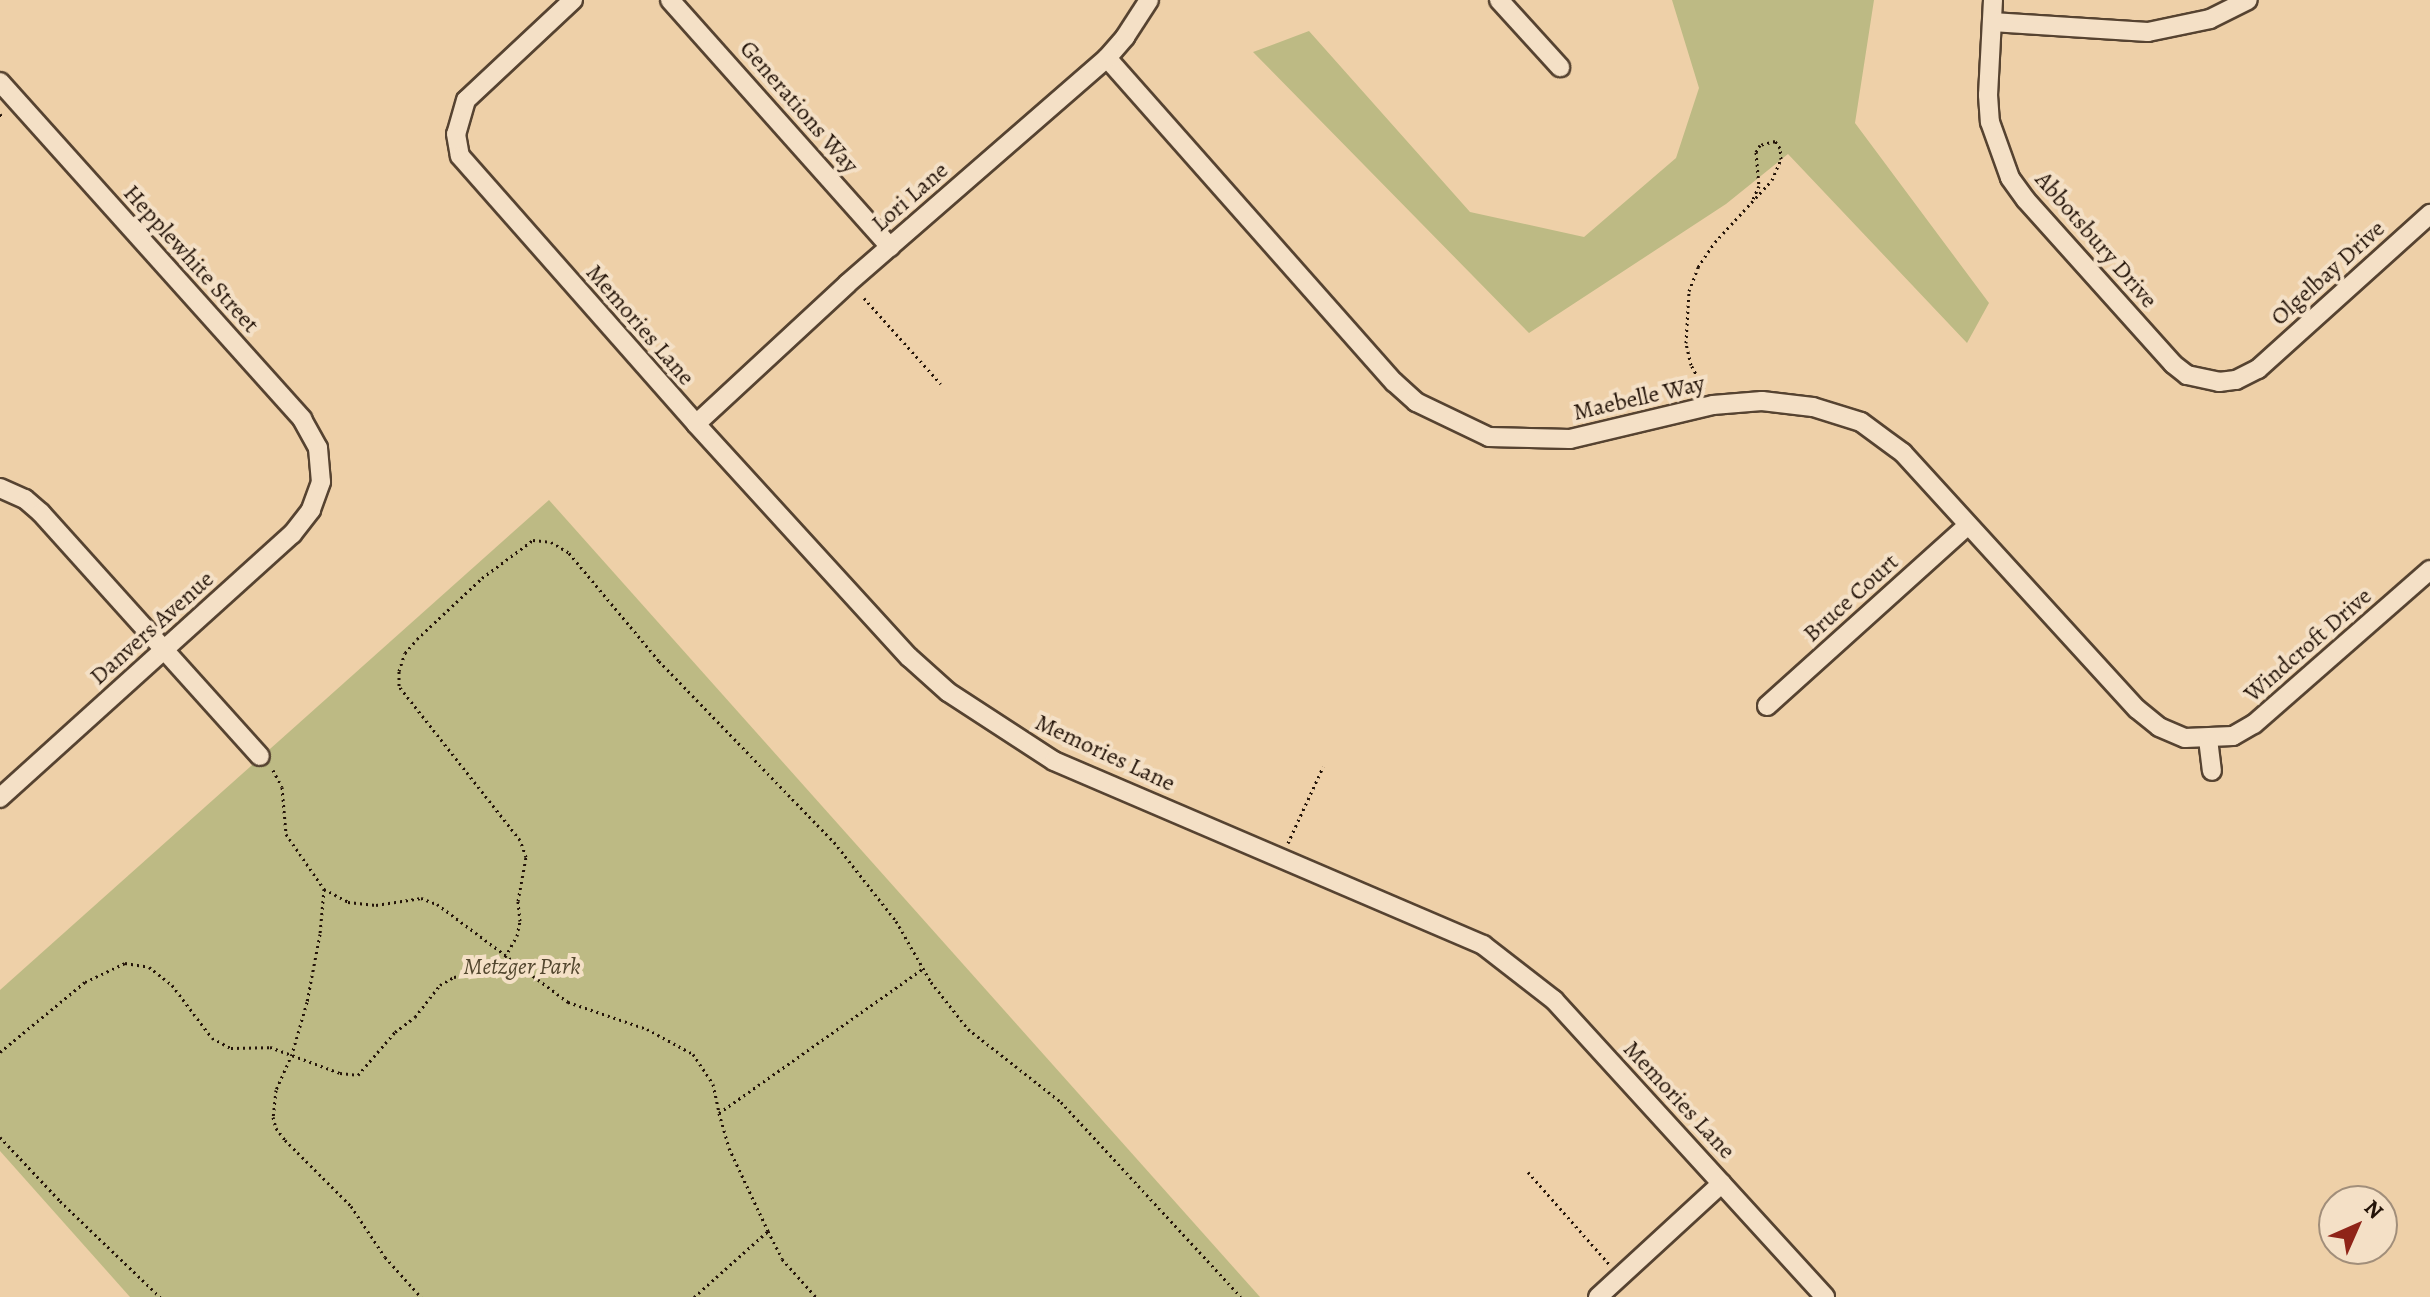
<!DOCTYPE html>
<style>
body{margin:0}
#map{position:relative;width:2430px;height:1297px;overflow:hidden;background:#eed0a8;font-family:Alegreya,serif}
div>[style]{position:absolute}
.green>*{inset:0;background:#bdba84}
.path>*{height:3px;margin-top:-1.5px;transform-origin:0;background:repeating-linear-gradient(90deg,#241409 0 2px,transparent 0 6px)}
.roads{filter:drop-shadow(2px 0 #564331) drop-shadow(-2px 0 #564331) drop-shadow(0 2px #564331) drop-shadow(0 -2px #564331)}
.street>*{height:18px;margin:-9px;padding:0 9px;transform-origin:9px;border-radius:9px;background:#f4e0c6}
span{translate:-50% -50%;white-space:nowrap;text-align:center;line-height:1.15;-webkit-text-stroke:8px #f4e0c6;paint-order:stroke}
.street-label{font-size:24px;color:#241409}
.park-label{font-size:24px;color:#52462e;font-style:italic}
.north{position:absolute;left:2318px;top:1185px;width:80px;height:80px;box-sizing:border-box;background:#f4e0c6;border:2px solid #a18e7a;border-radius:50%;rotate:45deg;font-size:22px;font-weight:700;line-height:32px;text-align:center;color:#241409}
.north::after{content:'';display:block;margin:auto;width:28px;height:36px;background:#8f2418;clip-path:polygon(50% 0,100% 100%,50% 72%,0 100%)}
</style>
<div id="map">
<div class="green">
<div style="clip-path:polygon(1672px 0,1874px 0,1855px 123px,1989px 303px,1967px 343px,1788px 154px,1726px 204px,1529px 333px,1253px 52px,1309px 31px,1470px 212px,1584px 237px,1676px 158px,1699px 88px)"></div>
<div style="clip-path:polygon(549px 500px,1260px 1297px,130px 1297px,0 1151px,0 990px)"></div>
</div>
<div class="path">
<div style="left:0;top:114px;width:5px;rotate:53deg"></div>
<div style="left:864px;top:298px;width:115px;rotate:48.2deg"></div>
<div style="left:1704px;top:389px;width:27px;rotate:-118deg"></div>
<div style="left:1691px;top:365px;width:23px;rotate:-103deg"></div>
<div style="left:1686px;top:343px;width:52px;rotate:-86.7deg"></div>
<div style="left:1689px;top:291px;width:26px;rotate:-69deg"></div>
<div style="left:1698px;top:267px;width:30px;rotate:-56deg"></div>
<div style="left:1715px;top:242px;width:84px;rotate:-47.4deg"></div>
<div style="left:1772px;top:180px;width:23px;rotate:-67deg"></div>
<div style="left:1781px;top:159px;width:11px;rotate:-95deg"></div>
<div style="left:1780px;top:148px;width:9px;rotate:-126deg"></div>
<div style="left:1775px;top:141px;width:16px;rotate:165deg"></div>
<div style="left:1760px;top:145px;width:8px;rotate:120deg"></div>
<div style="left:1756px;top:152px;width:34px;rotate:85deg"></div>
<div style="left:1759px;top:186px;width:17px;rotate:115deg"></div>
<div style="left:273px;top:770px;width:19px;rotate:62deg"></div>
<div style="left:282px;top:787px;width:47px;rotate:85.1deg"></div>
<div style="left:286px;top:834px;width:67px;rotate:55.4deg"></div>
<div style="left:324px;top:889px;width:27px;rotate:28deg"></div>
<div style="left:348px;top:902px;width:28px;rotate:6deg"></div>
<div style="left:376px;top:905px;width:46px;rotate:-8.8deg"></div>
<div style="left:421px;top:898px;width:17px;rotate:21deg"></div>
<div style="left:437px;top:904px;width:164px;rotate:36.8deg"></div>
<div style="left:568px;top:1002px;width:83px;rotate:18.9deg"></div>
<div style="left:647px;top:1029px;width:52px;rotate:28.5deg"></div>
<div style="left:693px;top:1054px;width:36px;rotate:56deg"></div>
<div style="left:713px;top:1084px;width:30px;rotate:78deg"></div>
<div style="left:719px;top:1113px;width:251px;rotate:-35.3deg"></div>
<div style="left:1288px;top:843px;width:84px;rotate:-65.3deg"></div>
<div style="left:324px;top:889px;width:45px;rotate:95.1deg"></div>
<div style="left:320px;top:934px;width:69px;rotate:100.8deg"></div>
<div style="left:307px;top:1002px;width:54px;rotate:106.1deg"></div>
<div style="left:292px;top:1054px;width:39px;rotate:114deg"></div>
<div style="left:276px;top:1090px;width:27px;rotate:96deg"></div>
<div style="left:273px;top:1117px;width:11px;rotate:75deg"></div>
<div style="left:276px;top:1128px;width:15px;rotate:53deg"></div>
<div style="left:285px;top:1140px;width:93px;rotate:45deg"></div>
<div style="left:351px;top:1206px;width:61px;rotate:56.3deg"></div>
<div style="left:385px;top:1257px;width:54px;rotate:48deg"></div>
<div style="left:0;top:1052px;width:110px;rotate:-39.5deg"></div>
<div style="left:85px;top:982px;width:44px;rotate:-25.4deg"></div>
<div style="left:125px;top:963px;width:24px;rotate:9deg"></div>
<div style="left:149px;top:967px;width:29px;rotate:38deg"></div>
<div style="left:172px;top:985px;width:66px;rotate:53deg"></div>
<div style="left:212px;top:1038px;width:21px;rotate:28deg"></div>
<div style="left:231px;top:1048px;width:39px;rotate:-1deg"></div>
<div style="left:270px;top:1047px;width:75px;rotate:20.4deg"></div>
<div style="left:340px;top:1073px;width:18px;rotate:6deg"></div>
<div style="left:358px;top:1075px;width:57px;rotate:-49.3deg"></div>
<div style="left:395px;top:1032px;width:25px;rotate:-37deg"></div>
<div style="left:415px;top:1017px;width:41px;rotate:-52deg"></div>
<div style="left:440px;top:985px;width:16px;rotate:-30deg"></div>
<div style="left:454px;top:977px;width:28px;rotate:-10deg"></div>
<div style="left:482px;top:972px;width:22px;rotate:-27deg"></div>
<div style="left:502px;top:962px;width:30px;rotate:-60deg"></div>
<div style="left:517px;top:936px;width:15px;rotate:-79deg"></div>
<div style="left:520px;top:921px;width:20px;rotate:-96deg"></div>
<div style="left:518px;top:901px;width:45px;rotate:-79.7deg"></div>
<div style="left:526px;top:857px;width:18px;rotate:-109deg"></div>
<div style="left:520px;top:840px;width:196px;rotate:-128.2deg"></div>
<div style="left:399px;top:686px;width:15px;rotate:-90deg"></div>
<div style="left:399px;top:671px;width:19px;rotate:-72deg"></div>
<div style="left:405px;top:653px;width:18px;rotate:-49deg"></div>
<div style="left:417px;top:639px;width:89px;rotate:-43.2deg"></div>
<div style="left:482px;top:578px;width:64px;rotate:-36.7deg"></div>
<div style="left:533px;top:540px;width:18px;rotate:6deg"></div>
<div style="left:551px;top:542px;width:21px;rotate:31deg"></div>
<div style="left:569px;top:553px;width:141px;rotate:50.2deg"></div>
<div style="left:659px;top:661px;width:252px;rotate:46deg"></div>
<div style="left:834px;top:842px;width:100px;rotate:51.9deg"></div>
<div style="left:896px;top:921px;width:70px;rotate:60.2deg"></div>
<div style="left:931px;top:982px;width:60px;rotate:51.8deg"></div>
<div style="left:968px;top:1029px;width:118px;rotate:38.1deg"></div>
<div style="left:1061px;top:1102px;width:265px;rotate:47.3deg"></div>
<div style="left:719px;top:1113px;width:36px;rotate:74deg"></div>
<div style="left:729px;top:1148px;width:92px;rotate:64.8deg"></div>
<div style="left:768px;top:1231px;width:31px;rotate:63deg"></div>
<div style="left:782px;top:1259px;width:51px;rotate:48.2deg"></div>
<div style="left:0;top:1137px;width:88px;rotate:46.8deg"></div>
<div style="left:60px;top:1201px;width:139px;rotate:43.8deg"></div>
<div style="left:1528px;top:1172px;width:123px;rotate:48.6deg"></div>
<div style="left:694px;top:1297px;width:99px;rotate:-41.7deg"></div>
</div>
<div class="roads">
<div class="street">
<div style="left:573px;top:0;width:146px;rotate:136.9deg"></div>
<div style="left:466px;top:100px;width:35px;rotate:106deg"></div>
<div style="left:456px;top:134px;width:22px;rotate:80deg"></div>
<div style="left:460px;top:156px;width:357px;rotate:48.6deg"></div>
<div style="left:696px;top:424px;width:316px;rotate:47.6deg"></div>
<div style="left:909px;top:657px;width:52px;rotate:41.9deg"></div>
<div style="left:948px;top:692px;width:126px;rotate:33.1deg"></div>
<div style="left:1054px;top:761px;width:467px;rotate:23.2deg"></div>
<div style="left:1483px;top:945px;width:90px;rotate:37.8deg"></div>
<div style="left:1554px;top:1000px;width:402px;rotate:47.6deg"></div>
<div style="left:670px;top:0;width:331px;rotate:48.3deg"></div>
<div style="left:1499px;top:0;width:91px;rotate:47.7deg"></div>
<div style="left:1993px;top:0;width:95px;rotate:93deg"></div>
<div style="left:1988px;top:95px;width:27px;rotate:86deg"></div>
<div style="left:1990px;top:122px;width:59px;rotate:70.3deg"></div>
<div style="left:2010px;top:178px;width:27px;rotate:54deg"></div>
<div style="left:2026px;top:200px;width:220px;rotate:48.1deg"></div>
<div style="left:2173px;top:364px;width:18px;rotate:38deg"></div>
<div style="left:2187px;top:375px;width:33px;rotate:12deg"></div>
<div style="left:2219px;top:382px;width:17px;rotate:-7deg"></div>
<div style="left:2236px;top:380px;width:25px;rotate:-27deg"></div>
<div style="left:2258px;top:369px;width:232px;rotate:-42deg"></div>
<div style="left:1992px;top:22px;width:156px;rotate:3.7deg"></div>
<div style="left:2148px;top:32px;width:63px;rotate:-11.8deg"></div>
<div style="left:2210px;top:19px;width:42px;rotate:-26.6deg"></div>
<div style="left:1107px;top:58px;width:433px;rotate:48.5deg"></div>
<div style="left:1394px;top:382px;width:30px;rotate:42deg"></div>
<div style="left:1416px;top:402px;width:81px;rotate:25.6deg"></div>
<div style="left:1489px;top:437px;width:81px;rotate:1.4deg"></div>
<div style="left:1570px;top:439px;width:147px;rotate:-13.4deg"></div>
<div style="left:1713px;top:405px;width:49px;rotate:-4.7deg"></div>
<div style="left:1762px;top:401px;width:51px;rotate:6.7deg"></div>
<div style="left:1813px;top:407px;width:50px;rotate:17.4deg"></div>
<div style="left:1861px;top:422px;width:52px;rotate:36.4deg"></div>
<div style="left:1903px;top:453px;width:347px;rotate:47.6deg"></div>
<div style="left:2137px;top:709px;width:28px;rotate:39deg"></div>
<div style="left:2159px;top:727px;width:28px;rotate:23deg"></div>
<div style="left:2185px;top:738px;width:48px;rotate:-2.4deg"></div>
<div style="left:2233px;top:736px;width:24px;rotate:-30deg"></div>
<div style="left:2254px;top:724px;width:234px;rotate:-41.2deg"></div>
<div style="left:0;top:82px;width:453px;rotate:48.1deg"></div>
<div style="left:302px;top:419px;width:33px;rotate:61deg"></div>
<div style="left:318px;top:448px;width:34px;rotate:85deg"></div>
<div style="left:321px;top:482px;width:30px;rotate:110deg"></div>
<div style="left:311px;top:510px;width:31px;rotate:128deg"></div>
<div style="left:292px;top:534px;width:394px;rotate:137.9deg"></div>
<div style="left:696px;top:424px;width:206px;rotate:-42.8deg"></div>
<div style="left:847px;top:284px;width:344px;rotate:-41deg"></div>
<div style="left:1107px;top:58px;width:28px;rotate:-49deg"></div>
<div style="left:1125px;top:37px;width:44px;rotate:-57deg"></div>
<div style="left:0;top:488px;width:27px;rotate:24deg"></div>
<div style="left:25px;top:499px;width:21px;rotate:41deg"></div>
<div style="left:41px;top:513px;width:327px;rotate:48deg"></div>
<div style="left:1767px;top:706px;width:270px;rotate:-42deg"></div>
<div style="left:2208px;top:739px;width:32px;rotate:83deg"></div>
<div style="left:1598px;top:1297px;width:168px;rotate:-42.6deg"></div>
</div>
</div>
<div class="street-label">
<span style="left:799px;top:107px;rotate:49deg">Generations Way</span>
<span style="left:910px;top:197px;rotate:-41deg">Lori Lane</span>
<span style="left:2096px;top:240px;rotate:49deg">Abbotsbury Drive</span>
<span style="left:191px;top:259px;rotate:48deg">Hepplewhite Street</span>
<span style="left:2328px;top:273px;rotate:-42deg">Olgelbay Drive</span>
<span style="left:640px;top:325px;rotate:49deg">Memories Lane</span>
<span style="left:1639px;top:398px;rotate:-13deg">Maebelle Way</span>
<span style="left:1851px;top:598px;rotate:-42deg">Bruce Court</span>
<span style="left:152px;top:628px;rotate:-42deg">Danvers Avenue</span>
<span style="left:2308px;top:645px;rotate:-41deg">Windcroft Drive</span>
<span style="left:1105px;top:753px;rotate:25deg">Memories Lane</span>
<span style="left:1679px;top:1100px;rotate:47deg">Memories Lane</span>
</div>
<div class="park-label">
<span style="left:522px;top:967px">Metzger Park</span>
</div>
<div class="north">N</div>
</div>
